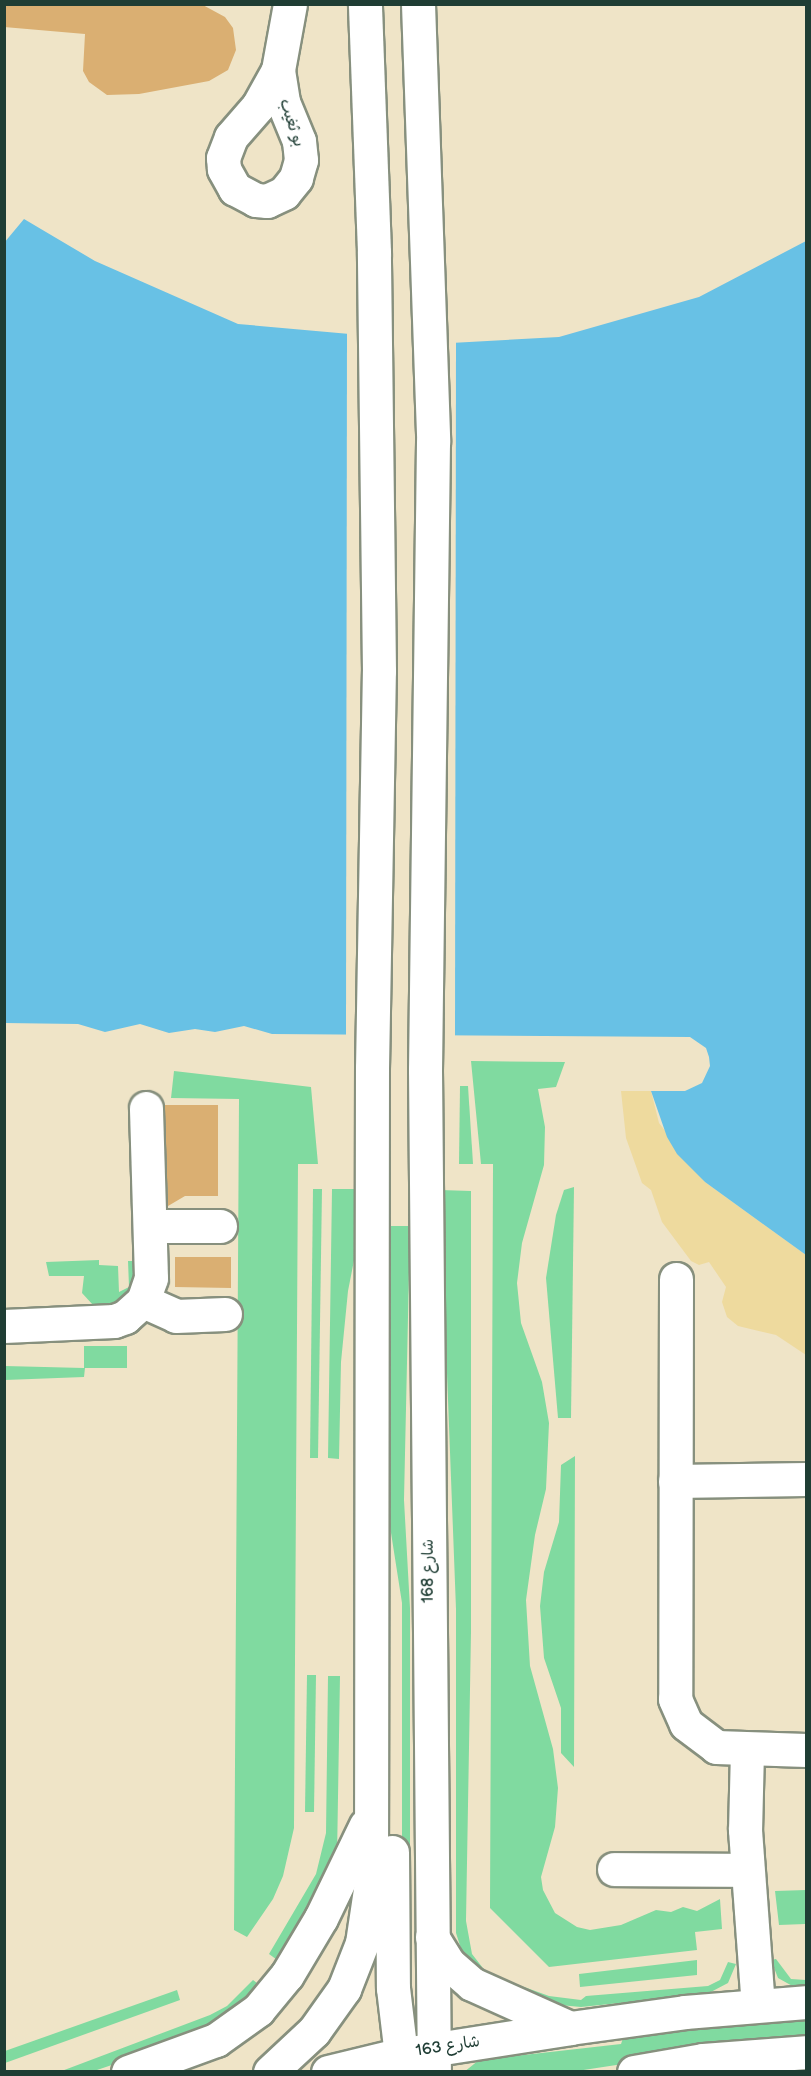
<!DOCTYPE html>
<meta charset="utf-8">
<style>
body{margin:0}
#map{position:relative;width:811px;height:2076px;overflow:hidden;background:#efe4c7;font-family:"Balsamiq Sans","Playpen Sans Arabic",sans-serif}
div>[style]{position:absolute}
.green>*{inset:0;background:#80daa0}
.sand>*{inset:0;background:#eeda9e}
.water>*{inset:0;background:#68c1e5}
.pier>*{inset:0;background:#efe4c7}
.building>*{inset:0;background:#daaf72}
.roads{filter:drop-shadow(2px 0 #87907e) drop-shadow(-2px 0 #87907e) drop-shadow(0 2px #87907e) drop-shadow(0 -2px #87907e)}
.minor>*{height:33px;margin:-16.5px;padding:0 16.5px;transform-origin:16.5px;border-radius:16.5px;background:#fff}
span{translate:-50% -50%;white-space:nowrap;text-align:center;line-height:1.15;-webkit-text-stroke:4.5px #fff;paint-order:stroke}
.street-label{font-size:16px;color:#1f3d34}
.frame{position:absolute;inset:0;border:6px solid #1f3d34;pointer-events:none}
</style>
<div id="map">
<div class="green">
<div style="clip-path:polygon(471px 1061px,565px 1062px,556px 1087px,538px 1089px,545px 1127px,544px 1165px,522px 1243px,517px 1283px,521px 1323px,542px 1382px,549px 1423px,546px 1489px,535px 1535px,526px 1600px,530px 1666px,553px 1749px,558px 1788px,555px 1827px,541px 1877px,543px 1890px,555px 1913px,577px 1927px,590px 1930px,621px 1925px,656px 1910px,671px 1912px,683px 1907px,697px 1911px,720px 1899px,722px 1929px,695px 1932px,697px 1950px,549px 1967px,490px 1908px,493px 1164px,481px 1164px)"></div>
<div style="clip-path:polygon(174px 1071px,311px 1087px,318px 1164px,298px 1164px,294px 1828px,283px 1876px,273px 1899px,247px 1937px,234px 1930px,239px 1099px,171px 1098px)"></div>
<div style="clip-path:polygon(460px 1086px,468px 1086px,473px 1164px,459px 1164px)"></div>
<div style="clip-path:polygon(574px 1187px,571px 1418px,558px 1418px,546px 1278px,556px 1215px,564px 1190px)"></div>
<div style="clip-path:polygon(313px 1189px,322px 1189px,318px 1458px,310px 1458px)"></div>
<div style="clip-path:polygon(332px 1189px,357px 1189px,358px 1240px,348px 1291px,341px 1362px,339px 1459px,328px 1458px)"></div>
<div style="clip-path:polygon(440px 1190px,471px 1191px,471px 1632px,466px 1921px,472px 1954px,486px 1972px,481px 1977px,464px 1958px,456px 1933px,456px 1609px)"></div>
<div style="clip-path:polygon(391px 1226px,410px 1226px,404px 1500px,410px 1608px,410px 2007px,402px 2007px,402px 1603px,389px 1520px)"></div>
<div style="clip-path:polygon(99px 1260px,99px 1265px,118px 1266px,119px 1292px,129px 1287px,128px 1261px,134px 1261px,135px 1288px,121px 1302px,93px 1305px,82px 1293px,84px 1276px,49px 1276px,46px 1262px)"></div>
<div style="clip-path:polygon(84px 1346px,127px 1346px,127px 1368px,85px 1368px,84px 1377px,5px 1380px,5px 1366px,84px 1368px)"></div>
<div style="clip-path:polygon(575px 1456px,574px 1767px,561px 1753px,561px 1708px,544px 1658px,540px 1606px,544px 1572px,559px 1522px,561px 1465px)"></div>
<div style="clip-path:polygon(307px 1675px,316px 1675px,314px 1812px,305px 1812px)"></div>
<div style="clip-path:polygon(328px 1676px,340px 1676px,337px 1858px,280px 1962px,269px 1954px,316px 1874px,326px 1833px)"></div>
<div style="clip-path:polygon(806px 1890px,806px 1942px,805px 1924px,779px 1925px,775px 1891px)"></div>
<div style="clip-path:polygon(776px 1959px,791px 1979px,806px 1980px,806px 1988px,796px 1988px,778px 1978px,771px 1960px)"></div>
<div style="clip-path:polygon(697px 1960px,697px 1975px,580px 1987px,579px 1974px)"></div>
<div style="clip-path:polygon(728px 1962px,736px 1964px,728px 1983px,707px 1994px,581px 2007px,549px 2004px,514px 1991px,516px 1984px,549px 1996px,581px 2000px,586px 1996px,708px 1986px,720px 1980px)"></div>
<div style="clip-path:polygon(253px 1980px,265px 1989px,198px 2036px,94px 2071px,59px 2072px,210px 2015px,227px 2006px)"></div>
<div style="clip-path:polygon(177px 1990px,180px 2000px,5px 2063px,5px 2051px)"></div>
<div style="clip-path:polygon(806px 2020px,806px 2035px,701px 2043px,649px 2060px,577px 2071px,464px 2072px,479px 2060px,621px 2044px,625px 2032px)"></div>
</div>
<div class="sand">
<div style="clip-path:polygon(621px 1091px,651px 1091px,659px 1123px,705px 1182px,806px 1255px,806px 1355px,776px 1335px,738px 1326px,727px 1317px,722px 1302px,726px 1287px,709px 1262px,699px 1265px,691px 1261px,662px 1222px,651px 1190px,642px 1183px,626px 1138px)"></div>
</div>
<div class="water">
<div style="clip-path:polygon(24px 219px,95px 261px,238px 324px,451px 343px,559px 337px,699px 297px,806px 241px,806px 1255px,705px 1182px,677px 1154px,667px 1137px,651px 1091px,685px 1091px,702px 1083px,710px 1066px,709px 1057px,706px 1048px,690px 1037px,272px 1034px,244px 1026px,215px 1032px,195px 1029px,169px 1033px,140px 1024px,105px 1032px,78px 1024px,5px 1023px,4px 243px)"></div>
</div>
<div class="pier">
<div style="clip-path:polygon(347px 331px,456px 340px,455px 1038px,346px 1037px)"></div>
</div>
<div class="building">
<div style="clip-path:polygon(4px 4px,201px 4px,225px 17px,233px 28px,236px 50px,228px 70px,209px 81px,139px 94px,107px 95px,89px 82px,83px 71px,85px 34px,4px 27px)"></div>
<div style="clip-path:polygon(164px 1105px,218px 1105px,218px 1196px,185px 1196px,168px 1206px)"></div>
<div style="clip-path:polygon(175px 1257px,231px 1257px,231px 1288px,175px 1287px)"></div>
</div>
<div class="roads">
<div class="minor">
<div style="left:418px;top:4px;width:438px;rotate:88deg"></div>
<div style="left:433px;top:442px;width:628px;rotate:90.73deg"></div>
<div style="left:425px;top:1070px;width:1002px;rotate:89.49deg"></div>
<div style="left:278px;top:70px;width:32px;rotate:81deg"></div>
<div style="left:283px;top:102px;width:42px;rotate:67.7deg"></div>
<div style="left:299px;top:141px;width:19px;rotate:84deg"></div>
<div style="left:301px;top:160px;width:19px;rotate:106deg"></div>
<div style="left:296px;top:178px;width:19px;rotate:129deg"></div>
<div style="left:284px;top:193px;width:19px;rotate:155deg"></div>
<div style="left:267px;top:201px;width:11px;rotate:-175deg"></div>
<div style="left:256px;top:200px;width:24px;rotate:-152deg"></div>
<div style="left:235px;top:189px;width:23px;rotate:-119deg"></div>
<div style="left:224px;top:169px;width:11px;rotate:-95deg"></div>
<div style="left:223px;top:158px;width:22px;rotate:-69deg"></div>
<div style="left:231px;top:137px;width:41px;rotate:-48.9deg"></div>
<div style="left:258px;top:106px;width:41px;rotate:-60.9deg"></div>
<div style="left:278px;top:70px;width:67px;rotate:-79.7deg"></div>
<div style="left:150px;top:1226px;width:70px"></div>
<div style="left:676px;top:1279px;width:420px;rotate:90.1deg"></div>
<div style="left:675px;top:1699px;width:27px;rotate:66deg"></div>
<div style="left:686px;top:1724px;width:38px;rotate:37deg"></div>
<div style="left:716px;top:1747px;width:90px;rotate:1.9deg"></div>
<div style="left:143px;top:1301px;width:36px;rotate:24deg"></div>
<div style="left:176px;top:1316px;width:49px;rotate:-2.3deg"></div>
<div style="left:4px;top:1326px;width:110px;rotate:-2.6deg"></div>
<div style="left:114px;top:1321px;width:12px;rotate:-20deg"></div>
<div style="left:125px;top:1317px;width:24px;rotate:-42deg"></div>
<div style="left:143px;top:1301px;width:24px;rotate:-71deg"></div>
<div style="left:151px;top:1278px;width:170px;rotate:-91.7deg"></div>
<div style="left:675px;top:1481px;width:131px;rotate:-0.9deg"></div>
<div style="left:747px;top:1750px;width:80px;rotate:91.4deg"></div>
<div style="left:745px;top:1830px;width:175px;rotate:85.8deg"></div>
<div style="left:392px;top:1852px;width:136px;rotate:89.6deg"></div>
<div style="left:393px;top:1988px;width:85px;rotate:83.2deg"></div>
<div style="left:614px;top:1869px;width:133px;rotate:0.4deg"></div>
<div style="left:432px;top:1937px;width:32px;rotate:58deg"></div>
<div style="left:449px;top:1964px;width:30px;rotate:41deg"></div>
<div style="left:472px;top:1984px;width:107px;rotate:24.2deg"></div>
<div style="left:128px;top:2072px;width:94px;rotate:-20deg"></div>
<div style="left:216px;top:2040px;width:52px;rotate:-35.5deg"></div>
<div style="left:258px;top:2010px;width:45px;rotate:-50.4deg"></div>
<div style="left:287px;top:1975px;width:66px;rotate:-59.2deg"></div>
<div style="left:321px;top:1918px;width:103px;rotate:-64.2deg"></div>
<div style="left:270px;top:2072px;width:60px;rotate:-43deg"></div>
<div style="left:314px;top:2031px;width:52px;rotate:-54.5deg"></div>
<div style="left:344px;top:1989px;width:49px;rotate:-68.6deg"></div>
<div style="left:362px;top:1943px;width:61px;rotate:-81.5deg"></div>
<div style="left:371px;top:1883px;width:815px;rotate:-89.93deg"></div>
<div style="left:372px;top:1068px;width:397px;rotate:-89deg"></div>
<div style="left:379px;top:671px;width:419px;rotate:-90.7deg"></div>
<div style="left:374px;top:252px;width:248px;rotate:-92.1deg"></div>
<div style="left:328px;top:2072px;width:72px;rotate:-13.7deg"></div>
<div style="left:398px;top:2055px;width:174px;rotate:-8.9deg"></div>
<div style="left:570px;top:2028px;width:116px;rotate:-7.9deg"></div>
<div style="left:685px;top:2012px;width:121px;rotate:-4.7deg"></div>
<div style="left:634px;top:2072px;width:70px;rotate:-9.9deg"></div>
<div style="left:703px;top:2060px;width:103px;rotate:-4.4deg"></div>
</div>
</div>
<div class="street-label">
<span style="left:291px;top:123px;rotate:72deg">بو ثغيب</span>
<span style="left:429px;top:1571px;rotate:-90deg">شارع 168</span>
<span style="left:448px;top:2047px;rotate:-9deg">شارع 163</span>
</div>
<div class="frame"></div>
</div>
